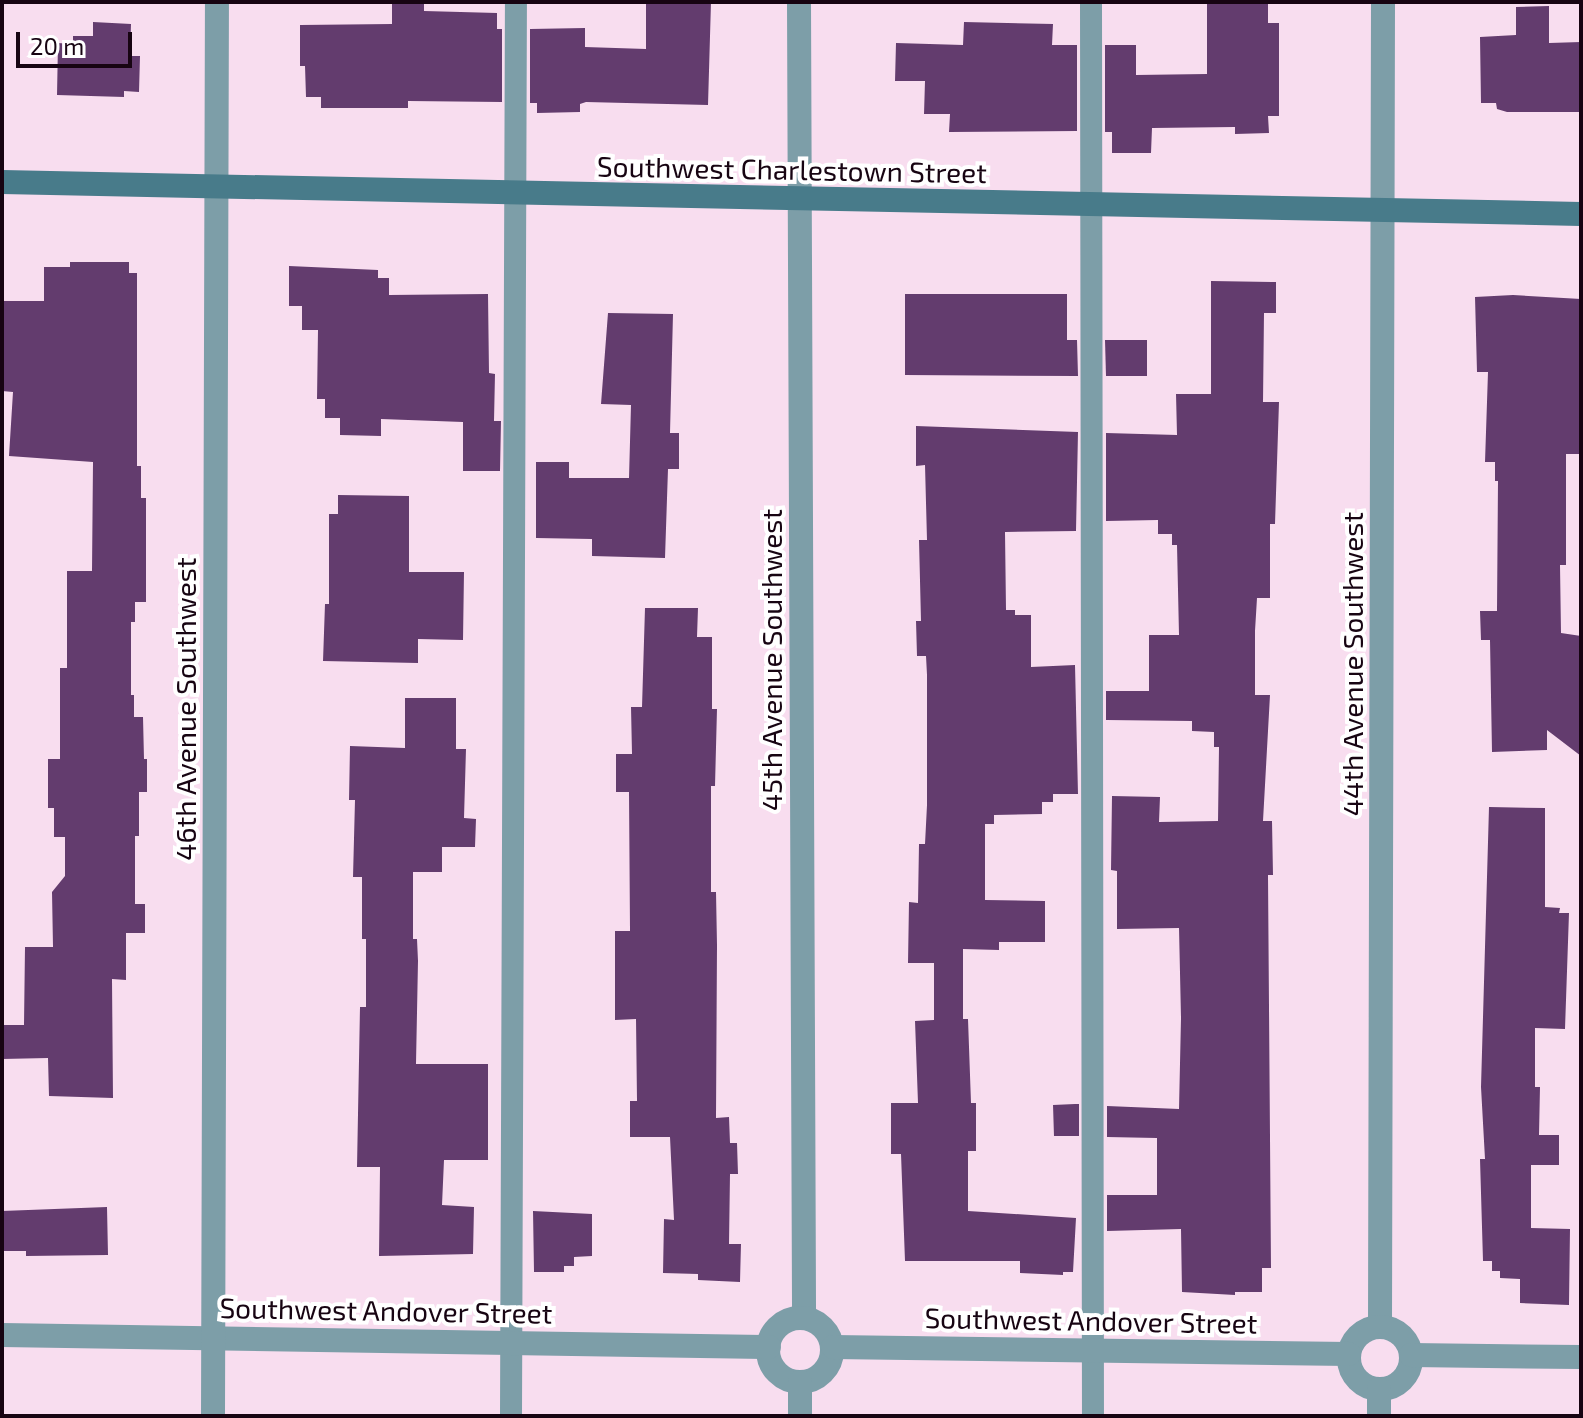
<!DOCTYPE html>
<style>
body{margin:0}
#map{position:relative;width:1583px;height:1418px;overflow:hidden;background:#f8ddef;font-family:"Exo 2",sans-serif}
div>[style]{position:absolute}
.building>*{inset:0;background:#633c6e}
.lane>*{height:22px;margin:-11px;padding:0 11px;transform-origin:11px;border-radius:11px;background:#7d9ea8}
.street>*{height:24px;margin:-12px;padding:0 12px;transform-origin:12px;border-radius:12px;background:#7d9ea8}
.street>.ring{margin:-12px;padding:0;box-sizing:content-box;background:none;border:24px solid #7d9ea8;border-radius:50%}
.secondary>*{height:24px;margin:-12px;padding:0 12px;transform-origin:12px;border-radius:12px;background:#487b8a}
span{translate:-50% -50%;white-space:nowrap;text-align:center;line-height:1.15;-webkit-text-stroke:8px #fff;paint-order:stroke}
.street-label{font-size:28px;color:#170412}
.frame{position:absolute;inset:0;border:4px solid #170412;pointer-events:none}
.scale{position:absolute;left:16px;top:32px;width:116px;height:36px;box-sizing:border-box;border:4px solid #170412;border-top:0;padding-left:10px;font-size:24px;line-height:28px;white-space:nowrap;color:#170412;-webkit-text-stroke:6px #fff;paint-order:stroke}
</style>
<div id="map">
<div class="building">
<div style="clip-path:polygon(392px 2px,424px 2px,424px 11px,497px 13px,497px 29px,502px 29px,502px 102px,408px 101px,408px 108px,321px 108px,321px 97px,306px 97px,305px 66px,300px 66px,300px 25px,392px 24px)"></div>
<div style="clip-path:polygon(646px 2px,711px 2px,708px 105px,586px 102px,580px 104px,580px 112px,537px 113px,537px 103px,530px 103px,530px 29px,585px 28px,585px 47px,646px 49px)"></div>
<div style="clip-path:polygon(1207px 2px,1268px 2px,1268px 23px,1279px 23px,1279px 116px,1268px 116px,1269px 133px,1235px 134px,1235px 127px,1152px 128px,1151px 153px,1112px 153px,1112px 132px,1105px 132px,1105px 45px,1136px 45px,1136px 75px,1207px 74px)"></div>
<div style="clip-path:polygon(1549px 6px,1549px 43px,1581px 42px,1581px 112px,1507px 112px,1497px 109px,1496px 103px,1481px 103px,1480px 37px,1516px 35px,1516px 7px)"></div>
<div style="clip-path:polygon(93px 22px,131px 24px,130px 56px,140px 56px,139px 92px,124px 91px,124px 97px,57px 95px,58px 43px,73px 44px,73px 36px,93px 36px)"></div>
<div style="clip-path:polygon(964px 22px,1053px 24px,1052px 45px,1077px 45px,1077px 131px,949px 132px,950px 114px,924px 114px,925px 81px,895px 81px,896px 43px,963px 45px)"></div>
<div style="clip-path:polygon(70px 262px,129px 262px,129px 273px,137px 273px,137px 466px,141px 466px,141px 498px,146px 498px,146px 602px,135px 602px,135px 622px,131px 622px,131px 695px,134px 695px,134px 717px,143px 717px,144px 759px,147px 759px,147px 792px,139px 792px,139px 836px,135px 836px,135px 904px,145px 904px,145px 933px,126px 933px,126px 980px,112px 979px,113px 1098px,49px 1096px,48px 1058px,2px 1059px,2px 1025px,24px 1025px,25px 947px,53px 947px,52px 892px,65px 876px,65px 837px,54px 837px,54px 808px,48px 808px,48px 759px,60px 759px,60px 668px,67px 668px,67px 571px,92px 571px,93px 462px,9px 456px,13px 392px,2px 391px,4px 301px,44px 301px,44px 267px,70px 267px)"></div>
<div style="clip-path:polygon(289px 266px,378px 270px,378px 278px,389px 278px,389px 295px,488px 294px,489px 373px,495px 374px,494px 421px,501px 421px,500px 471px,463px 471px,463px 422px,381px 419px,381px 436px,340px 435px,340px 418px,325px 418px,325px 399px,317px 399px,318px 330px,302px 330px,302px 306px,289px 306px)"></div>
<div style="clip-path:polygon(1211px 281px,1276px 282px,1276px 313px,1264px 313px,1263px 402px,1279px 402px,1275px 524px,1270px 524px,1270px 598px,1257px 598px,1255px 631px,1255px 695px,1270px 695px,1263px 821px,1272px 821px,1273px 875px,1268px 875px,1271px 1268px,1262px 1268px,1262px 1292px,1235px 1292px,1235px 1295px,1182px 1292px,1181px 1229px,1107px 1231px,1107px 1195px,1157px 1195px,1157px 1138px,1107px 1137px,1107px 1106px,1179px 1109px,1181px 1018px,1179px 928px,1117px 929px,1117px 871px,1111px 870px,1112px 796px,1160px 797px,1159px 822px,1218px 821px,1219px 747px,1214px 747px,1214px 732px,1192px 731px,1192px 721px,1106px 720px,1106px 691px,1149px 691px,1149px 635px,1179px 635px,1177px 545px,1172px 545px,1172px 534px,1158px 534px,1158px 520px,1106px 521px,1106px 433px,1177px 435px,1176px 394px,1211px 394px)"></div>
<div style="clip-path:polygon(905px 294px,1067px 294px,1067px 340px,1077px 340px,1078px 376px,905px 375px)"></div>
<div style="clip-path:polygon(1513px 295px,1581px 299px,1581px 454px,1566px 454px,1566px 565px,1560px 565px,1561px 633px,1581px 636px,1581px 756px,1547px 730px,1547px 750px,1492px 752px,1490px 640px,1481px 640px,1480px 611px,1497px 611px,1498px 481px,1495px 481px,1495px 462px,1485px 462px,1488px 372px,1477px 372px,1475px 297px)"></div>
<div style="clip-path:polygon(608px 313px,673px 314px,670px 433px,679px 433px,679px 469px,668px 469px,665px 558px,592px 556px,592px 539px,536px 538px,536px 462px,569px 462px,569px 478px,629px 478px,631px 405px,601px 404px)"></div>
<div style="clip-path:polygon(1105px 340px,1147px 340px,1147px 376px,1106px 376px)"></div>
<div style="clip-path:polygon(916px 426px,1078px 432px,1076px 531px,1005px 532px,1006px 610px,1015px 610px,1015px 615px,1031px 615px,1031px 667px,1075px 665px,1078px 794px,1053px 794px,1053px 802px,1042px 802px,1042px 814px,994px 815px,994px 824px,985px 824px,985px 900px,1045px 901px,1045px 942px,999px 942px,999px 950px,963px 949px,963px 1019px,968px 1019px,971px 1103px,976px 1103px,976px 1151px,968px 1151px,968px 1211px,1076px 1218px,1073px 1272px,1063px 1272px,1063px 1275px,1020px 1273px,1020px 1261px,905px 1261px,901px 1154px,891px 1154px,891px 1103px,918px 1103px,915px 1021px,934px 1020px,934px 963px,908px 963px,909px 902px,918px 903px,919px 844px,925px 844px,927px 805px,927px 675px,926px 656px,917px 656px,916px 621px,921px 621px,919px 540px,927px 540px,925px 465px,916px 466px)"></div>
<div style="clip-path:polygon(338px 495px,409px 496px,409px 572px,464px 572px,463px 640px,418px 639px,418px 663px,323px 661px,325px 604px,329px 604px,329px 514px,338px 514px)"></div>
<div style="clip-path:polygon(645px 608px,698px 608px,697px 637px,712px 637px,712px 709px,717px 709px,715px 786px,711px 786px,711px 892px,716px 892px,717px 945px,716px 1118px,729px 1117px,730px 1143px,737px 1143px,738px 1174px,730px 1174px,729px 1244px,741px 1244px,740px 1282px,698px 1280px,698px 1274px,663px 1273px,664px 1219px,674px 1220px,670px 1137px,630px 1137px,630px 1101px,637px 1101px,636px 1019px,615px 1020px,615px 931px,630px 931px,629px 792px,616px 792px,616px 754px,632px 754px,631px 707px,642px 707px)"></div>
<div style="clip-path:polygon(405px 698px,456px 698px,456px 749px,466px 749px,464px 818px,476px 819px,475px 847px,442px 847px,442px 872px,413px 872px,413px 939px,417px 939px,418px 961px,416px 1064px,488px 1064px,488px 1160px,444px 1160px,442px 1205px,474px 1207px,473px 1254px,379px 1256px,380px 1167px,357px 1167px,360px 1007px,366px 1007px,366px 939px,362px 939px,362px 877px,353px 877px,355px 800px,349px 800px,350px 746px,405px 748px)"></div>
<div style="clip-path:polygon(1489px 807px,1545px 808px,1545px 907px,1560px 908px,1559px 913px,1569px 913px,1565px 1029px,1535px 1028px,1535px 1087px,1540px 1087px,1539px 1135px,1559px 1135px,1559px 1165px,1531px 1165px,1531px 1228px,1570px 1229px,1569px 1305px,1520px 1303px,1520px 1279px,1500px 1278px,1500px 1271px,1492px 1271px,1492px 1261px,1483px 1261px,1480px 1159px,1485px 1159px,1481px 1087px)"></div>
<div style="clip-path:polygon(1075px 1104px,1079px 1104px,1079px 1136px,1054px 1136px,1053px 1105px)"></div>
<div style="clip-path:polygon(107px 1207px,108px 1255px,26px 1256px,26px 1251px,2px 1251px,2px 1211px)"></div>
<div style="clip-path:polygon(533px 1211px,592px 1214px,592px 1256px,574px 1257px,574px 1266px,564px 1266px,564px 1272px,534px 1272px)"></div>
</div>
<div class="lane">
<div style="left:1091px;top:2px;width:1414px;rotate:89.92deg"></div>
<div style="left:511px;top:1416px;width:1414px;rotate:-89.8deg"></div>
</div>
<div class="street">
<div style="left:799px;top:2px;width:1316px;rotate:89.78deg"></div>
<div class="ring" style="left:768px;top:1318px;width:40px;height:40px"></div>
<div style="left:1380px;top:1326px;width:1324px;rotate:-89.87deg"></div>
<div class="ring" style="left:1349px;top:1327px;width:38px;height:38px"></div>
<div style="left:2px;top:1335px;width:767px;rotate:0.9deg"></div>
<div style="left:833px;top:1347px;width:516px;rotate:0.78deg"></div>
<div style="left:1411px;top:1355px;width:170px;rotate:0.7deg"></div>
<div style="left:1379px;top:1389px;width:27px;rotate:90deg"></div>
<div style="left:213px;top:1416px;width:1414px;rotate:-89.84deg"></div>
<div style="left:800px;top:1416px;width:34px;rotate:-90deg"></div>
</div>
<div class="secondary">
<div style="left:2px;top:182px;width:1579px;rotate:1.16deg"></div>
</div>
<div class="street-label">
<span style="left:792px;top:169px;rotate:1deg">Southwest Charlestown Street</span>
<span style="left:771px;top:660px;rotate:-90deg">45th Avenue Southwest</span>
<span style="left:1352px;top:664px;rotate:-90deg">44th Avenue Southwest</span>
<span style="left:185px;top:709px;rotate:-90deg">46th Avenue Southwest</span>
<span style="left:386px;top:1310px;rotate:1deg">Southwest Andover Street</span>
<span style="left:1091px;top:1320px;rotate:1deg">Southwest Andover Street</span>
</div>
<div class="frame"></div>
<div class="scale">20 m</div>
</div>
